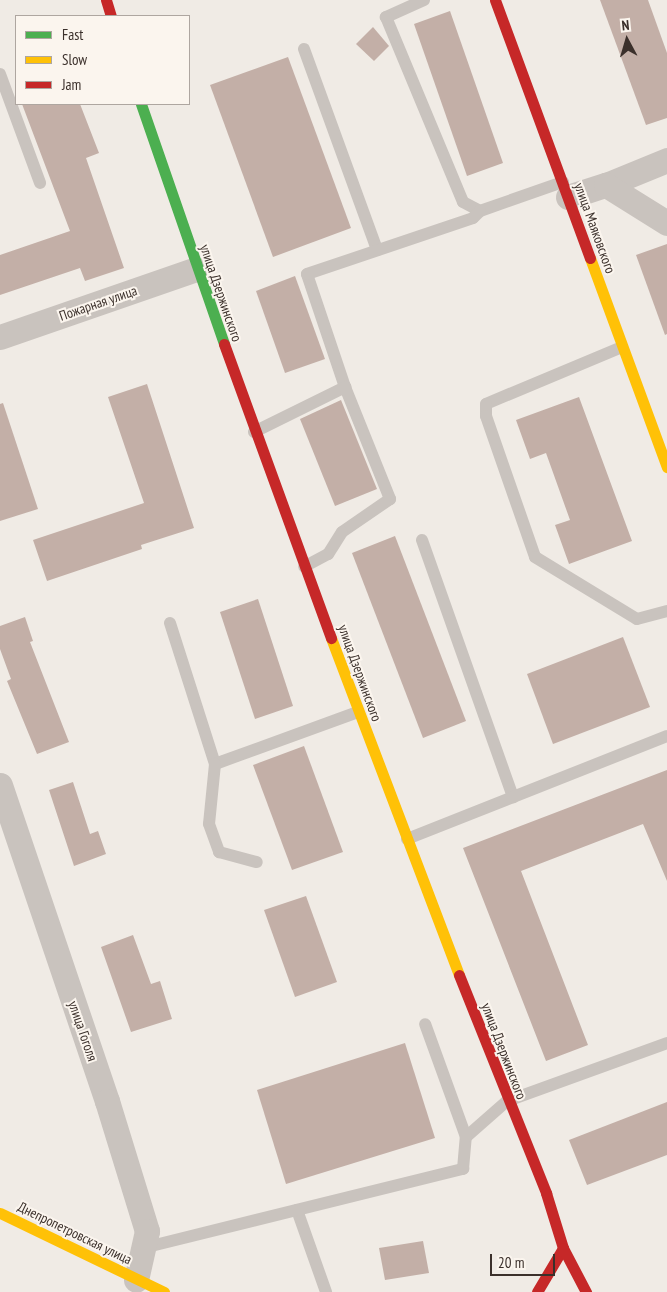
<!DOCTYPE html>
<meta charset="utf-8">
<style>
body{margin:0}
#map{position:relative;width:667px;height:1292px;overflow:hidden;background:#f0ebe5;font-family:"PT Sans Narrow",sans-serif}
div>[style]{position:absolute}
.building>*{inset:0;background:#c3afa7}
.lane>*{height:12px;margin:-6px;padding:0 6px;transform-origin:6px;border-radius:6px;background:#c9c3be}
.street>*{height:25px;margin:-12.5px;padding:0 12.5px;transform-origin:12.5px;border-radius:12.5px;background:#c9c3be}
.fast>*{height:11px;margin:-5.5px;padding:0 5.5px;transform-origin:5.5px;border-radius:5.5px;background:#4caf50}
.slow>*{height:11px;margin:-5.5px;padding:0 5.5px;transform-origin:5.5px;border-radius:5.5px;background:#ffc107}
.jam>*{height:11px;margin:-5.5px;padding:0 5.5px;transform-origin:5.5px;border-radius:5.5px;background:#c62828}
span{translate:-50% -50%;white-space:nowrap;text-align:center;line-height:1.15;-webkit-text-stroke:4px #fbf5ee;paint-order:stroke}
.street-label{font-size:14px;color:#3b302b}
.legend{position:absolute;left:15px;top:15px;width:175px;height:90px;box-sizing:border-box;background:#fbf5ee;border:1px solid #aea6a0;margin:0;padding:6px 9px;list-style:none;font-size:15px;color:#3b302b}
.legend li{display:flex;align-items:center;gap:10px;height:25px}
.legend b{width:25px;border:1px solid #aea6a0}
.north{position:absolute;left:602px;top:15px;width:50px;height:50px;-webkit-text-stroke:4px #fbf5ee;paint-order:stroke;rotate:354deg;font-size:14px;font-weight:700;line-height:20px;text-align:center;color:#3b302b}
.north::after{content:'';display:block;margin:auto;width:18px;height:22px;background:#3b302b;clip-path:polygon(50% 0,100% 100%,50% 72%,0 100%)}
.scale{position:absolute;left:490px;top:1254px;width:65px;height:22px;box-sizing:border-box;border:2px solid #3b302b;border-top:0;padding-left:6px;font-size:15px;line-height:18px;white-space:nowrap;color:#3b302b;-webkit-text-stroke:4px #fbf5ee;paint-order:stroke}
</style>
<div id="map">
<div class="building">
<div style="clip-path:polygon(600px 0,648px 0,667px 53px,667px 118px,646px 125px)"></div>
<div style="clip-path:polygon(450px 11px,503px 163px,467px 176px,414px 24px)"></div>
<div style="clip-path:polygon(373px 27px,389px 46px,374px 61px,356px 44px)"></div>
<div style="clip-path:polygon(288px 57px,351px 228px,273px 257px,210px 85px)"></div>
<div style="clip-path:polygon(22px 104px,80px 104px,99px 153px,86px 158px,124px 268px,85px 281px,80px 268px,0 295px,0 255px,70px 231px)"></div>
<div style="clip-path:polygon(667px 244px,667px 334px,665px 335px,636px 255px)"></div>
<div style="clip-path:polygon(295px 276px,325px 359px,285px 373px,256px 291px)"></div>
<div style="clip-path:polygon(147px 384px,194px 528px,141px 545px,142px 549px,47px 581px,33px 540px,144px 503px,108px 397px)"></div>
<div style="clip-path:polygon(579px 397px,632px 541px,569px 564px,555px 525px,570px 520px,546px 453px,530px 459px,516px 420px)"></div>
<div style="clip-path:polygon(341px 400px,377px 489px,335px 506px,300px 419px)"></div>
<div style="clip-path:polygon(3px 403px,38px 509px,0 521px,0 404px)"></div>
<div style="clip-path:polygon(395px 536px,466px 721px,423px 738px,352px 553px)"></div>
<div style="clip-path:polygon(258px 599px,293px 706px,255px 719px,220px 612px)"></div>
<div style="clip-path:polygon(25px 617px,33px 641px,30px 642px,69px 742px,37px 754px,7px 681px,11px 679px,0 649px,0 626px)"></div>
<div style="clip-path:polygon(623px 637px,650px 707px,553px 744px,527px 674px)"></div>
<div style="clip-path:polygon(304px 746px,343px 852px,292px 870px,253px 765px)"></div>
<div style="clip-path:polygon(667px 770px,667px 881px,643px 824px,521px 871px,588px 1045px,546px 1061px,463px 848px)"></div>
<div style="clip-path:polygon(73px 782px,90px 834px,98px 831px,106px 854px,74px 866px,49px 790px)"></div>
<div style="clip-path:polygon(306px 896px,337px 982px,295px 997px,264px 910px)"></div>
<div style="clip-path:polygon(133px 935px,151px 984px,160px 981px,172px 1019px,131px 1032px,101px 947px)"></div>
<div style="clip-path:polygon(405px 1043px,435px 1138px,286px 1184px,257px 1090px)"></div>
<div style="clip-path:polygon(667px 1102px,667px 1155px,587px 1185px,569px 1140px)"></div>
<div style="clip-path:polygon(423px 1241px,429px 1273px,385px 1280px,379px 1248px)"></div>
</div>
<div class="lane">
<div style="left:424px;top:0;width:42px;rotate:155.9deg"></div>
<div style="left:386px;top:17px;width:200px;rotate:67.4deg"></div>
<div style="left:463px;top:202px;width:19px;rotate:28deg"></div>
<div style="left:480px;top:211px;width:88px;rotate:-19.3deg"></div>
<div style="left:304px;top:49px;width:214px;rotate:70deg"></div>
<div style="left:0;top:74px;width:116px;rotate:69.8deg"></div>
<div style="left:622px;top:347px;width:147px;rotate:157.3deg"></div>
<div style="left:486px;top:404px;width:12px;rotate:90deg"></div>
<div style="left:486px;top:416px;width:149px;rotate:70.8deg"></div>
<div style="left:535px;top:557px;width:119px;rotate:31.3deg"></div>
<div style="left:637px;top:619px;width:31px;rotate:-15deg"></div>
<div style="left:345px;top:387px;width:119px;rotate:-108.6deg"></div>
<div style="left:307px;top:274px;width:175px;rotate:-18.6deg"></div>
<div style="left:473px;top:218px;width:10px;rotate:-45deg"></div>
<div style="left:254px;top:432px;width:102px;rotate:-26.3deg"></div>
<div style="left:345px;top:387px;width:121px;rotate:68.1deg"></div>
<div style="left:390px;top:499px;width:58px;rotate:145.5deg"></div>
<div style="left:342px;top:532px;width:26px;rotate:122deg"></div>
<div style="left:328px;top:554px;width:27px;rotate:152deg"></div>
<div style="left:422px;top:540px;width:273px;rotate:70.5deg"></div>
<div style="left:170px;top:623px;width:148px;rotate:72.3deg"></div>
<div style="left:215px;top:764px;width:152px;rotate:-20deg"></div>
<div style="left:215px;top:764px;width:60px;rotate:95.7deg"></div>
<div style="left:209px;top:824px;width:30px;rotate:70deg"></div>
<div style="left:219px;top:852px;width:39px;rotate:15deg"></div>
<div style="left:407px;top:839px;width:280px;rotate:-21.6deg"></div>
<div style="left:466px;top:1137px;width:55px;rotate:-41.3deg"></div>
<div style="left:507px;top:1101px;width:170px;rotate:-19.9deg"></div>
<div style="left:297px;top:1210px;width:87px;rotate:70.5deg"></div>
<div style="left:143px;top:1248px;width:330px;rotate:-13.9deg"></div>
<div style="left:463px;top:1169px;width:32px;rotate:-85deg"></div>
<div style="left:466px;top:1137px;width:120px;rotate:-109.9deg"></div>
</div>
<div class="street">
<div style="left:606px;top:185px;width:66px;rotate:-22.3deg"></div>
<div style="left:568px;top:197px;width:40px;rotate:-18deg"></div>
<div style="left:606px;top:185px;width:72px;rotate:31.9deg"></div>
<div style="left:0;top:337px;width:207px;rotate:-19.1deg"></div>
<div style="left:0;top:785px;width:334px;rotate:71.3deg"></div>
<div style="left:107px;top:1101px;width:136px;rotate:72.9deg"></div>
<div style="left:147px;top:1231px;width:50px;rotate:102.7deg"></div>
</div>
<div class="fast">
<div style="left:141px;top:104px;width:254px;rotate:70.9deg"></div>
</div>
<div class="slow">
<div style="left:590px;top:258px;width:223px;rotate:69.8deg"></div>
<div style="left:331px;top:638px;width:360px;rotate:69.2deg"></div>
<div style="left:0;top:1213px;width:182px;rotate:25.7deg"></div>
</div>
<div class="jam">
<div style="left:106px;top:0;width:17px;rotate:73deg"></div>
<div style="left:495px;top:0;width:275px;rotate:69.8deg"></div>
<div style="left:224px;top:344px;width:313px;rotate:70deg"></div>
<div style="left:459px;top:975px;width:235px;rotate:68.2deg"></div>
<div style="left:546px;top:1193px;width:58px;rotate:72.8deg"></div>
<div style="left:563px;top:1248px;width:51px;rotate:120.6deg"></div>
<div style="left:563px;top:1248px;width:50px;rotate:62.4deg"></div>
</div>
<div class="street-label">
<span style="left:595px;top:228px;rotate:70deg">улица Маяковского</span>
<span style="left:221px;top:293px;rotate:71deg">улица Дзержинского</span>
<span style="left:98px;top:303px;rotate:-19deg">Пожарная улица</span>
<span style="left:360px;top:673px;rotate:70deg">улица Дзержинского</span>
<span style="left:83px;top:1031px;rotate:71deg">улица Гоголя</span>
<span style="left:504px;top:1051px;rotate:69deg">улица Дзержинского</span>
<span style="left:75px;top:1233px;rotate:26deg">Днепропетровская улица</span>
</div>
<ul class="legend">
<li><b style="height:6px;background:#4caf50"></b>Fast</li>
<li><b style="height:6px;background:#ffc107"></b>Slow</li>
<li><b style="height:6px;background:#c62828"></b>Jam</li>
</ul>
<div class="north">N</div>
<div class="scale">20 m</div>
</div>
